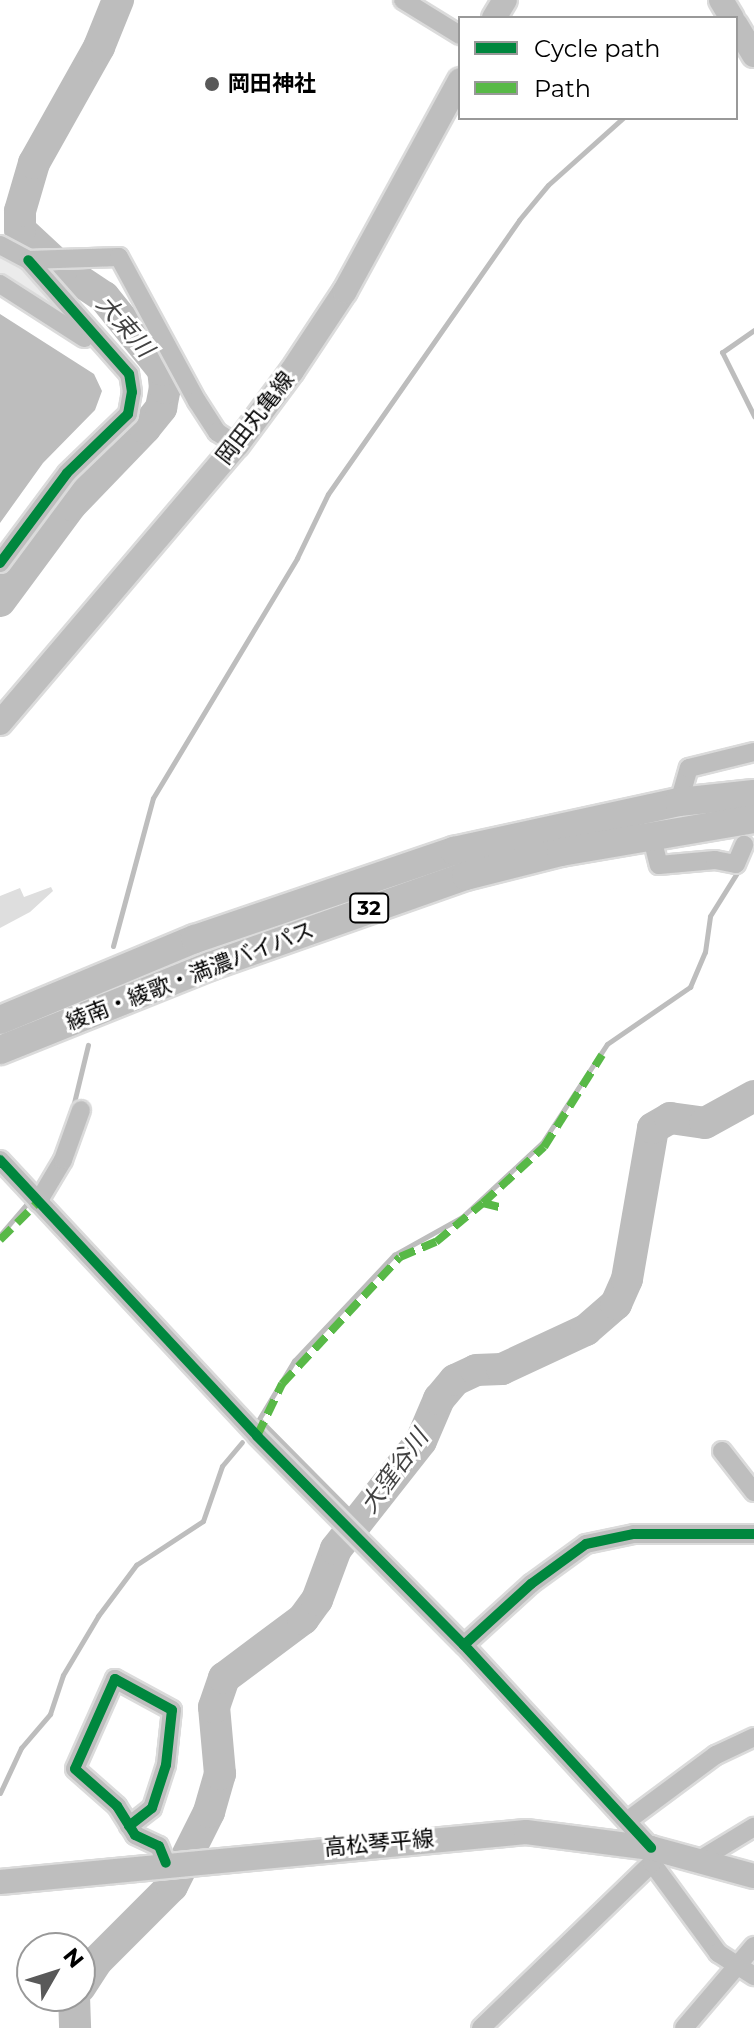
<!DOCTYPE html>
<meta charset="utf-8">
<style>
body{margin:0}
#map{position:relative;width:754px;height:2028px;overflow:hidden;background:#fff;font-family:Montserrat,"Noto Sans JP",sans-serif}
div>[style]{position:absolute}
.green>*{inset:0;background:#ebebeb}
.water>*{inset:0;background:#bdbdbd}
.stream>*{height:5px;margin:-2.5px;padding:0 2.5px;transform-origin:2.5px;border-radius:2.5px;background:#bdbdbd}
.river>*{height:32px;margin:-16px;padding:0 16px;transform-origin:16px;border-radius:16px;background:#bdbdbd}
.building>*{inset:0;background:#dedede}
.roads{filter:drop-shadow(2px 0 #dbdbdb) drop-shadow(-2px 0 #dbdbdb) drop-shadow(0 2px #dbdbdb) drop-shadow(0 -2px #dbdbdb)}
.minor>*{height:18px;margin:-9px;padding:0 9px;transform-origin:9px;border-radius:9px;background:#bebebe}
.major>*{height:24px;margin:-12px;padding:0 12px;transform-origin:12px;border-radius:12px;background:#bebebe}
.highway>*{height:28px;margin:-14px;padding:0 14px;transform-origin:14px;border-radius:14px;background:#bebebe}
.quiet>*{height:8px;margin-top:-4px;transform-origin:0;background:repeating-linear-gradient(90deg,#58b947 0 16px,transparent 0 24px)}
.cycleway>*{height:10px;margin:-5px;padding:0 5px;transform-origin:5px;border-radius:5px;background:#00873e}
.dots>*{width:22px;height:22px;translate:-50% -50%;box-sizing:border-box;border:4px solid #fff;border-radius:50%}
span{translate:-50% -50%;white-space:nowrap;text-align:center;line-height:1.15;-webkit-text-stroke:6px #fff;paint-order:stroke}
.shield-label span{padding:2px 6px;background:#fff;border:2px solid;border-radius:6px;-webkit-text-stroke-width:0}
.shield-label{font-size:20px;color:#000;font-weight:700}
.poi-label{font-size:22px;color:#000;font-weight:700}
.left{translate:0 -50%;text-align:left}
.street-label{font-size:22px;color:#000}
.water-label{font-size:24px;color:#424242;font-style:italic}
.legend{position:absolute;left:458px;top:16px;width:280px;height:104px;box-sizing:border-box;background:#fff;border:2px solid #999;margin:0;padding:10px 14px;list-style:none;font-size:24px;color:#000}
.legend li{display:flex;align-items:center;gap:16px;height:40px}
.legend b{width:40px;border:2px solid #999}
.north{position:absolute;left:16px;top:1932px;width:80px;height:80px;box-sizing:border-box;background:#fff;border:2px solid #999;border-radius:50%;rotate:51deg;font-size:22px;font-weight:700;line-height:32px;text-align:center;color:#000}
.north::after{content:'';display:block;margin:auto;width:28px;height:36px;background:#595959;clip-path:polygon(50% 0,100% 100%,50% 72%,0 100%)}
</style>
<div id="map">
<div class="green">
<div style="clip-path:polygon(0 254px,37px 277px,78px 329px,0 279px)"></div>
</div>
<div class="water">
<div style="clip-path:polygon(0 314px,94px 374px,102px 391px,95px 410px,43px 463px,0 523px)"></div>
</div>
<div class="stream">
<div style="left:754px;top:330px;width:39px;rotate:145deg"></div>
<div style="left:722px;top:352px;width:72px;rotate:63.4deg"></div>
<div style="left:113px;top:946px;width:153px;rotate:-74.9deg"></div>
<div style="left:153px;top:798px;width:280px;rotate:-59deg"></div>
<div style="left:297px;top:558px;width:71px;rotate:-64.2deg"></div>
<div style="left:328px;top:494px;width:334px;rotate:-55.1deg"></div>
<div style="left:519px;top:220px;width:45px;rotate:-50.4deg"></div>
<div style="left:548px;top:185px;width:101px;rotate:-41.8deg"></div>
<div style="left:72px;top:1111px;width:68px;rotate:-76.4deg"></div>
<div style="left:0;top:1235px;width:48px;rotate:-49.3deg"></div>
<div style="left:260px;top:1420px;width:139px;rotate:45.3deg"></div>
<div style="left:256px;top:1424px;width:74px;rotate:-58.9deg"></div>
<div style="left:294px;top:1361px;width:146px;rotate:-46.7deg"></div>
<div style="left:394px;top:1255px;width:78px;rotate:-29.2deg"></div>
<div style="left:462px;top:1217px;width:109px;rotate:-42.8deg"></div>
<div style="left:542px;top:1143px;width:118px;rotate:-56.7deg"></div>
<div style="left:607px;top:1044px;width:101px;rotate:-34.5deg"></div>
<div style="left:690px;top:987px;width:38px;rotate:-67deg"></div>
<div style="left:705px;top:952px;width:36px;rotate:-82deg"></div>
<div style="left:710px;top:916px;width:57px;rotate:-58deg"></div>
<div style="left:0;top:1793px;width:50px;rotate:-65deg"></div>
<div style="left:21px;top:1748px;width:45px;rotate:-49.5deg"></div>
<div style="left:50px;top:1714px;width:41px;rotate:-71.6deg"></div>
<div style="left:63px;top:1675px;width:69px;rotate:-59.3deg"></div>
<div style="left:98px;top:1616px;width:64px;rotate:-53.3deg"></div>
<div style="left:136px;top:1565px;width:80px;rotate:-33.3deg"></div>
<div style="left:203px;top:1521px;width:58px;rotate:-70.9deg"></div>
<div style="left:222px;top:1466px;width:31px;rotate:-50deg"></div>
</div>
<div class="river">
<div style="left:0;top:601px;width:119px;rotate:-53.5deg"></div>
<div style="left:71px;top:505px;width:107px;rotate:-46.1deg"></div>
<div style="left:145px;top:428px;width:26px;rotate:-51deg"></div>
<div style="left:161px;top:408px;width:20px;rotate:-79deg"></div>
<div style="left:165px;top:388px;width:18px;rotate:-96deg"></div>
<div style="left:163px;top:370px;width:94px;rotate:-128.9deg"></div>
<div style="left:104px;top:297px;width:50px;rotate:-146.3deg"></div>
<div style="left:62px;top:269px;width:57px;rotate:-137.1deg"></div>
<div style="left:20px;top:230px;width:19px;rotate:-90deg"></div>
<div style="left:20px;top:211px;width:50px;rotate:-73.7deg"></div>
<div style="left:34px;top:163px;width:133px;rotate:-60.7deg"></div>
<div style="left:99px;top:47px;width:51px;rotate:-68deg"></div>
<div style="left:80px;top:1987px;width:31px;rotate:-57deg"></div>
<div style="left:97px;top:1961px;width:106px;rotate:-45deg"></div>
<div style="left:172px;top:1886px;width:83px;rotate:-63.4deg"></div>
<div style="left:209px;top:1812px;width:40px;rotate:-74deg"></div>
<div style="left:220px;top:1774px;width:67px;rotate:-95.1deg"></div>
<div style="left:214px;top:1707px;width:31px;rotate:-71deg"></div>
<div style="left:224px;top:1678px;width:99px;rotate:-36.8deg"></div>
<div style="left:303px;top:1619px;width:24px;rotate:-54deg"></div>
<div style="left:317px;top:1600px;width:54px;rotate:-69.6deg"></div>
<div style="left:336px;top:1549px;width:137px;rotate:-51.8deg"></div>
<div style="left:421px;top:1441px;width:46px;rotate:-66.8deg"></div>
<div style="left:439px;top:1399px;width:25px;rotate:-50deg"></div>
<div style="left:455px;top:1380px;width:23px;rotate:-25deg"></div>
<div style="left:476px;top:1370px;width:26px;rotate:-2deg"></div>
<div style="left:502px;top:1369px;width:93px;rotate:-24.9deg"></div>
<div style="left:586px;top:1330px;width:40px;rotate:-41deg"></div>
<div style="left:616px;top:1304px;width:27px;rotate:-66deg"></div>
<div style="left:627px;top:1279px;width:153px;rotate:-80.2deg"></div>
<div style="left:653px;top:1128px;width:20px;rotate:-30deg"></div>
<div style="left:670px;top:1118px;width:35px;rotate:8deg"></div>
<div style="left:705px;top:1123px;width:56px;rotate:-28.9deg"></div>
<div style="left:74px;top:1996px;width:32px;rotate:88deg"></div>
</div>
<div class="building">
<div style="clip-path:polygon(51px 887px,53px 891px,30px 912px,0 928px,0 896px,20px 888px,24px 897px)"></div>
</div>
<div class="roads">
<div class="minor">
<div style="left:403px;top:0;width:67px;rotate:31.6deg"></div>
<div style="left:0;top:245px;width:32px;rotate:28deg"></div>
<div style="left:28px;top:260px;width:91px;rotate:-1.9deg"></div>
<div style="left:119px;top:257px;width:164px;rotate:61.6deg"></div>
<div style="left:197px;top:401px;width:37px;rotate:57deg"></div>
<div style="left:217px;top:432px;width:24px;rotate:33deg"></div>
<div style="left:0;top:284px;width:100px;rotate:32.7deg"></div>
<div style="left:0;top:563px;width:112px;rotate:-53.3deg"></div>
<div style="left:67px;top:473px;width:85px;rotate:-44deg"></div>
<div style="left:128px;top:414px;width:22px;rotate:-80deg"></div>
<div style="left:132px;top:392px;width:18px;rotate:-99deg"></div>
<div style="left:129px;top:374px;width:152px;rotate:-131.5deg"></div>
<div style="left:679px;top:802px;width:35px;rotate:-74deg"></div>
<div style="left:689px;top:768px;width:67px;rotate:-13.8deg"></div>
<div style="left:651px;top:834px;width:32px;rotate:76deg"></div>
<div style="left:659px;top:865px;width:56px;rotate:-5.1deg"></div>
<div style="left:715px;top:860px;width:21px;rotate:11deg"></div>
<div style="left:736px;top:864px;width:21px;rotate:-67deg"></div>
<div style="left:0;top:1160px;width:377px;rotate:47deg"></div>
<div style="left:257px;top:1436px;width:294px;rotate:45.3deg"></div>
<div style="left:464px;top:1645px;width:276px;rotate:47.3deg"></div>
<div style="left:38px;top:1202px;width:49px;rotate:-59.2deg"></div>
<div style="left:63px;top:1160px;width:53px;rotate:-70.2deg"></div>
<div style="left:722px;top:1451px;width:52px;rotate:52deg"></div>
<div style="left:464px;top:1645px;width:91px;rotate:-42.3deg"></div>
<div style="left:531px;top:1584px;width:68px;rotate:-36deg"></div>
<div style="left:586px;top:1544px;width:49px;rotate:-11.8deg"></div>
<div style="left:634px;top:1534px;width:120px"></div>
<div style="left:627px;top:1821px;width:111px;rotate:-36.6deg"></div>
<div style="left:716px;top:1755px;width:42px;rotate:-25.3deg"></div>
<div style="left:129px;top:1826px;width:29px;rotate:-38deg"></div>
<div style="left:152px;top:1808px;width:45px;rotate:-72deg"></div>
<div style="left:166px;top:1765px;width:55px;rotate:-83.8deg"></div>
<div style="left:172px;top:1710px;width:65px;rotate:-151.5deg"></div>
<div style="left:115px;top:1679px;width:98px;rotate:114deg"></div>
<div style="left:75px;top:1769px;width:56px;rotate:41.4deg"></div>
<div style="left:117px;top:1806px;width:34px;rotate:58deg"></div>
<div style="left:135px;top:1835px;width:26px;rotate:25deg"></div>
<div style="left:159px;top:1846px;width:18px;rotate:68deg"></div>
<div style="left:698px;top:1861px;width:66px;rotate:-31.3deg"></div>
<div style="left:652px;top:1863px;width:112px;rotate:53.7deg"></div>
<div style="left:718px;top:1953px;width:43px;rotate:32.6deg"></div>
<div style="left:481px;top:2028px;width:238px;rotate:-44deg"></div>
<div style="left:652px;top:1863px;width:14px;rotate:-78deg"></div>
<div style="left:684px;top:2028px;width:108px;rotate:-49.5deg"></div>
</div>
<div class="major">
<div style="left:721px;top:0;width:21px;rotate:59deg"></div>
<div style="left:494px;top:18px;width:21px;rotate:-59deg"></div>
<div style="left:736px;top:25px;width:35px;rotate:59deg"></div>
<div style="left:0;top:723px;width:365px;rotate:-49.6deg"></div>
<div style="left:237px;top:445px;width:92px;rotate:-53.4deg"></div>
<div style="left:292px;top:371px;width:96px;rotate:-56.5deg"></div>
<div style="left:345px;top:291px;width:240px;rotate:-61.4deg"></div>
<div style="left:0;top:1882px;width:528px;rotate:-5.43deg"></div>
<div style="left:526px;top:1832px;width:126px;rotate:7.3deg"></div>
<div style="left:651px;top:1848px;width:107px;rotate:15.2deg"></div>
</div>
<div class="highway">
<div style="left:0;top:1020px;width:211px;rotate:-22.6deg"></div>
<div style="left:195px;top:939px;width:274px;rotate:-18.8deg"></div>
<div style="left:454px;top:851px;width:230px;rotate:-12.3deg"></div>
<div style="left:679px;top:802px;width:75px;rotate:-6.1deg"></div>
<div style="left:0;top:1050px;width:226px;rotate:-21.8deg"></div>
<div style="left:210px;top:966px;width:271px;rotate:-19.4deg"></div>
<div style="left:466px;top:876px;width:98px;rotate:-14.2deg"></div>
<div style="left:561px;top:852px;width:196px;rotate:-9.7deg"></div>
</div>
</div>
<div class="quiet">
<div style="left:483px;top:1203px;width:83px;rotate:-42.6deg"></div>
<div style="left:544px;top:1147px;width:109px;rotate:-57.8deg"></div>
<div style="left:0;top:1240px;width:54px;rotate:-45deg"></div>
<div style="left:257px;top:1436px;width:58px;rotate:-64.3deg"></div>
<div style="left:282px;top:1384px;width:173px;rotate:-47.1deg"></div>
<div style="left:400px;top:1257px;width:39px;rotate:-23deg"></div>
<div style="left:436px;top:1242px;width:61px;rotate:-39.7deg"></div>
<div style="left:483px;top:1203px;width:21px;rotate:14deg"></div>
</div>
<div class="cycleway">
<div style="left:0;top:563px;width:112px;rotate:-53.3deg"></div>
<div style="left:67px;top:473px;width:85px;rotate:-44deg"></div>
<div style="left:128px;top:414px;width:22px;rotate:-80deg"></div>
<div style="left:132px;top:392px;width:18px;rotate:-99deg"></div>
<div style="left:129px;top:374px;width:152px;rotate:-131.5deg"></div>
<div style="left:0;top:1160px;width:377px;rotate:47deg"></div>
<div style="left:257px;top:1436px;width:294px;rotate:45.3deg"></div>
<div style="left:464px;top:1645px;width:276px;rotate:47.3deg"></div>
<div style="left:464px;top:1645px;width:91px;rotate:-42.3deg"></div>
<div style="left:531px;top:1584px;width:68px;rotate:-36deg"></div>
<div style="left:586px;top:1544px;width:49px;rotate:-11.8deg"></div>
<div style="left:634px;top:1534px;width:120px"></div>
<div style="left:129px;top:1826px;width:29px;rotate:-38deg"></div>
<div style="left:152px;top:1808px;width:45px;rotate:-72deg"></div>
<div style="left:166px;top:1765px;width:55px;rotate:-83.8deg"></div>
<div style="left:172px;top:1710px;width:65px;rotate:-151.5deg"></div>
<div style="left:115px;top:1679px;width:98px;rotate:114deg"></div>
<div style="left:75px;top:1769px;width:56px;rotate:41.4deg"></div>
<div style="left:117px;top:1806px;width:34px;rotate:58deg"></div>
<div style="left:135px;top:1835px;width:26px;rotate:25deg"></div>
<div style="left:159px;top:1846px;width:18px;rotate:68deg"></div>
</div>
<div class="dots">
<div style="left:212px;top:84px;background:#595959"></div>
</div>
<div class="shield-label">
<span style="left:369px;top:908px">32</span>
</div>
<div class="poi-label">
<span class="left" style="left:228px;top:84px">岡田神社</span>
</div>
<div class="street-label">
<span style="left:255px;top:418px;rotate:-52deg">岡田丸亀線</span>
<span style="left:190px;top:976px;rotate:-21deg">綾南・綾歌・満濃バイパス</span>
<span style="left:379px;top:1843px;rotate:-5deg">高松琴平線</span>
</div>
<div class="water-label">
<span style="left:125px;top:326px;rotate:49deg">大束川</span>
<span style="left:394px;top:1471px;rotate:-54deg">大窪谷川</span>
</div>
<ul class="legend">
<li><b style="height:10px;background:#00873e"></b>Cycle path</li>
<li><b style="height:10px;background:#58b947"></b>Path</li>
</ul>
<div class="north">N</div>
</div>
